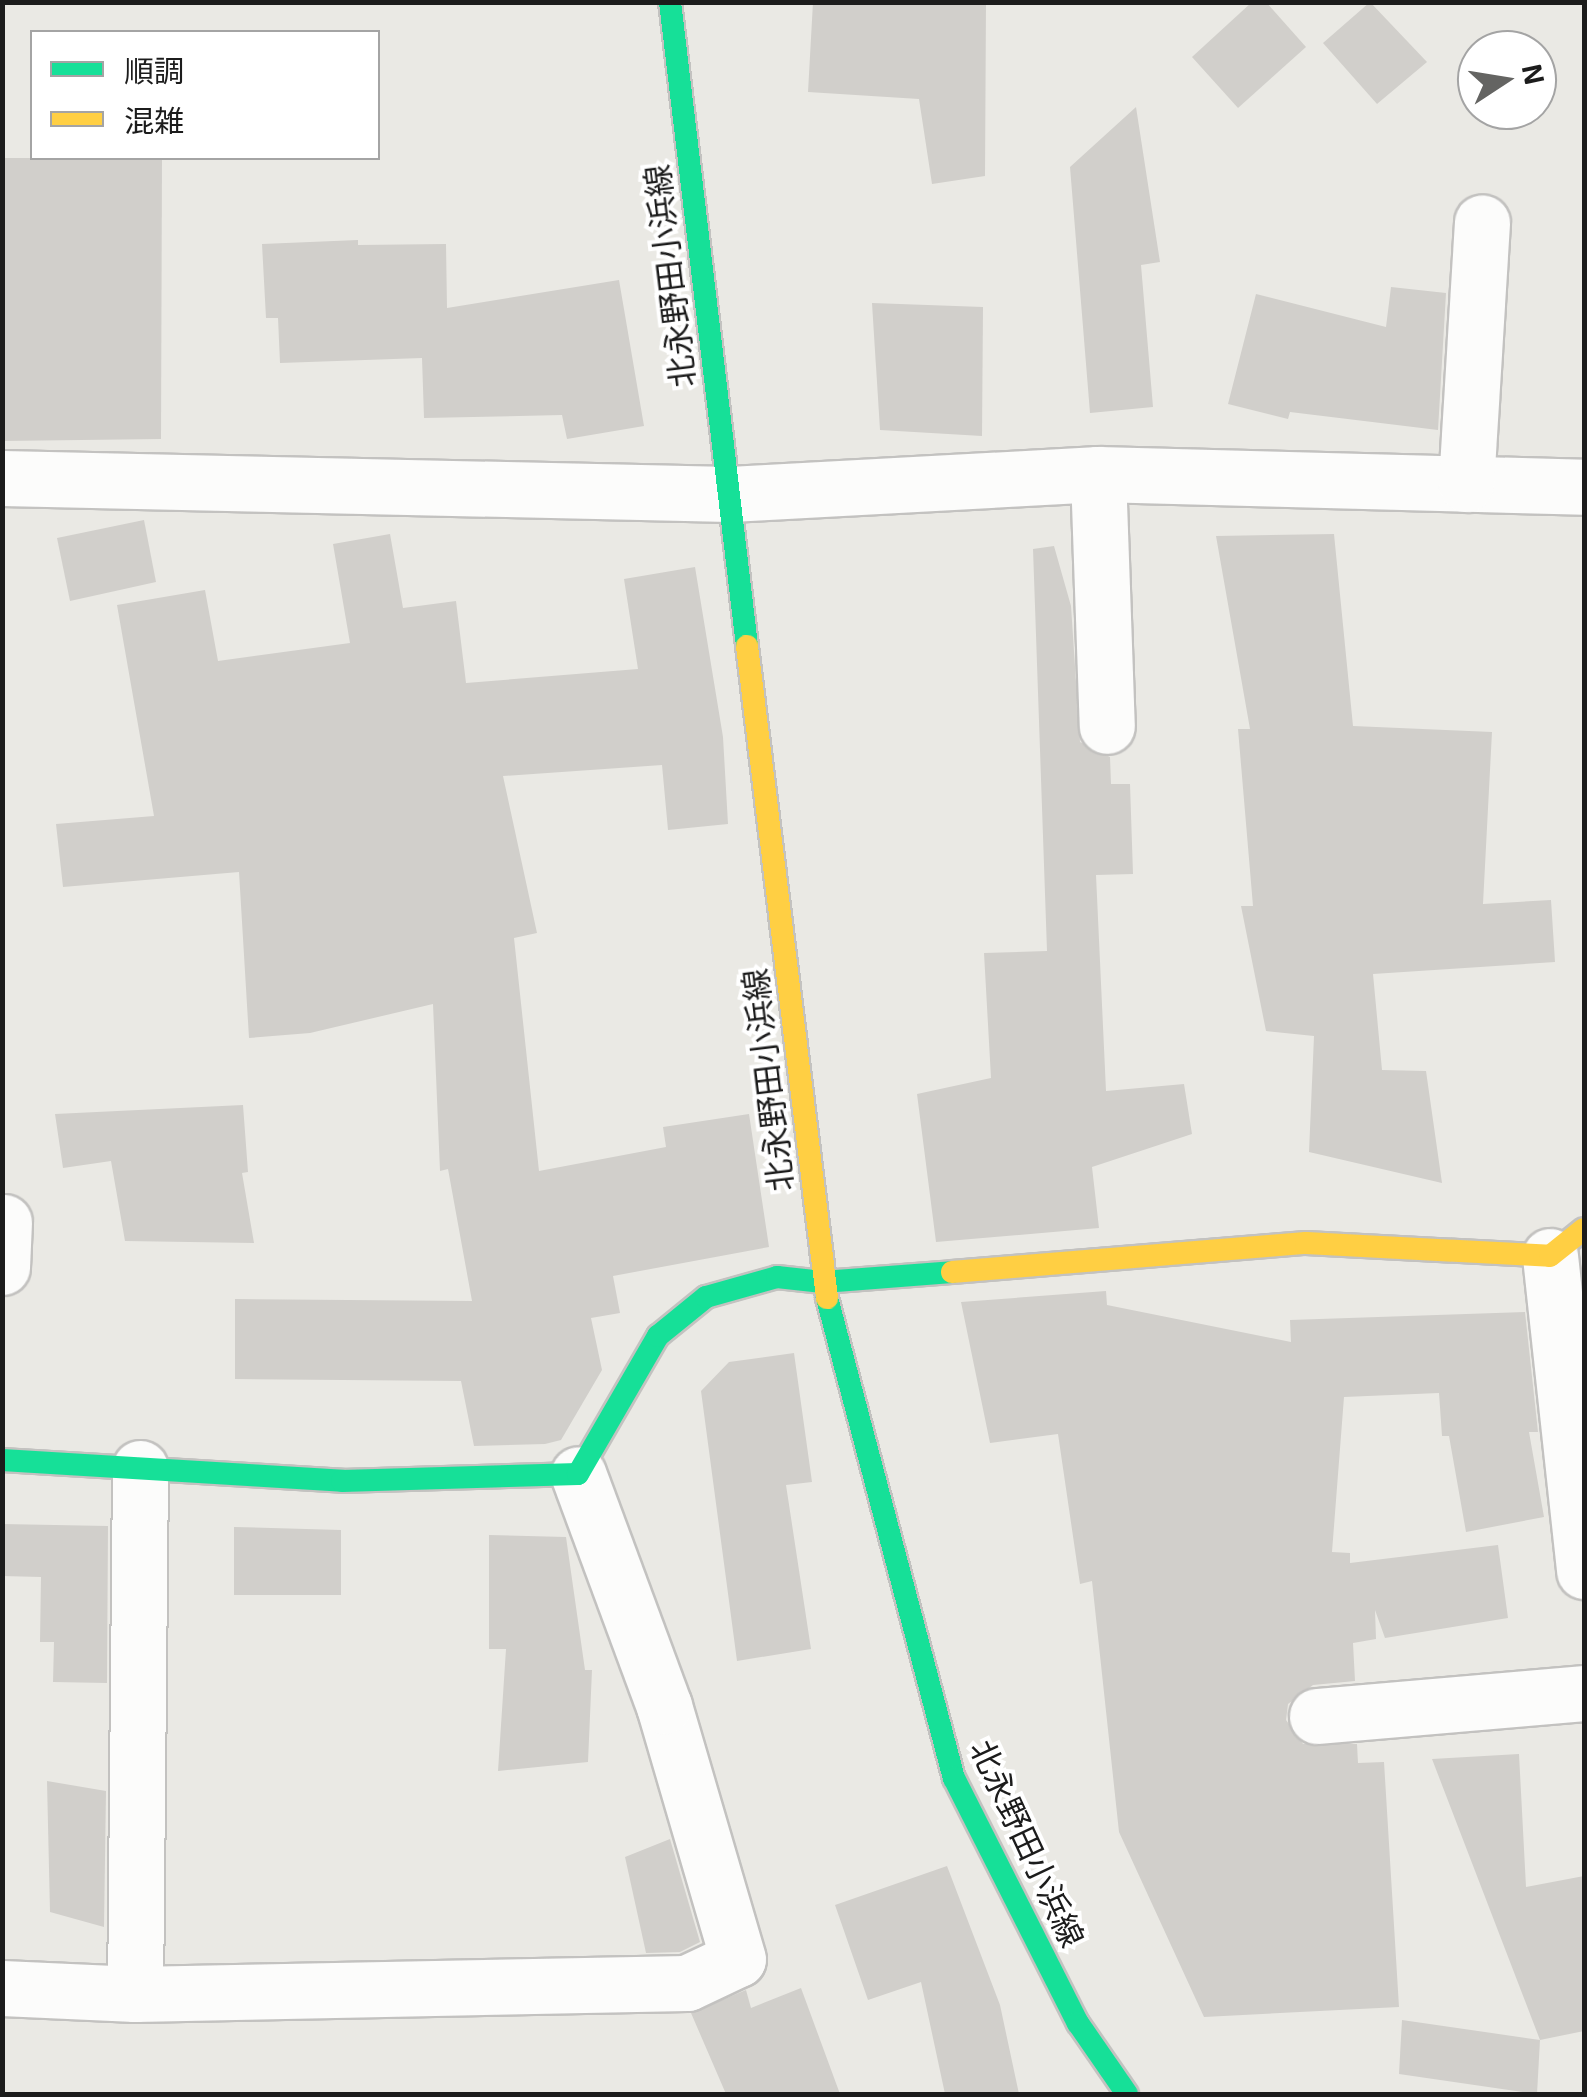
<!DOCTYPE html>
<meta charset="utf-8">
<style>
body{margin:0}
#map{position:relative;width:1587px;height:2097px;overflow:hidden;background:#eae9e4;font-family:"Exo 2","Noto Sans JP",sans-serif}
div>[style]{position:absolute}
.building>*{inset:0;background:#d1cfcb}
.roads{filter:drop-shadow(2px 0 #c3c2c0) drop-shadow(-2px 0 #c3c2c0) drop-shadow(0 2px #c3c2c0) drop-shadow(0 -2px #c3c2c0)}
.street>*{height:55px;margin:-27.5px;padding:0 27.5px;transform-origin:27.5px;border-radius:27.5px;background:#fcfcfb}
.fast>*{height:22px;margin:-11px;padding:0 11px;transform-origin:11px;border-radius:11px;background:#16e098}
.slow>*{height:22px;margin:-11px;padding:0 11px;transform-origin:11px;border-radius:11px;background:#ffcf43}
span{translate:-50% -50%;white-space:nowrap;text-align:center;line-height:1.15;-webkit-text-stroke:8px #fff;paint-order:stroke}
.street-label{font-size:32px;color:#1c1c1c}
.frame{position:absolute;inset:0;border:5px solid #1c1c1c;pointer-events:none}
.legend{position:absolute;left:30px;top:30px;width:350px;height:130px;box-sizing:border-box;background:#fff;border:2px solid #a4a4a4;margin:0;padding:12px 18px;list-style:none;font-size:30px;color:#1c1c1c}
.legend li{display:flex;align-items:center;gap:20px;height:50px}
.legend b{width:50px;border:2px solid #a4a4a4}
.north{position:absolute;left:1457px;top:30px;width:100px;height:100px;box-sizing:border-box;background:#fff;border:2px solid #a4a4a4;border-radius:50%;rotate:78deg;font-size:28px;font-weight:700;line-height:40px;text-align:center;color:#1c1c1c}
.north::after{content:'';display:block;margin:auto;width:35px;height:45px;background:#646462;clip-path:polygon(50% 0,100% 100%,50% 72%,0 100%)}
</style>
<div id="map">
<div class="building">
<div style="clip-path:polygon(813px 2px,986px 2px,985px 176px,932px 184px,919px 99px,808px 92px)"></div>
<div style="clip-path:polygon(1252px 2px,1266px 2px,1306px 47px,1238px 108px,1192px 57px)"></div>
<div style="clip-path:polygon(1370px 2px,1427px 62px,1377px 104px,1323px 43px)"></div>
<div style="clip-path:polygon(1136px 107px,1160px 262px,1141px 265px,1153px 407px,1090px 413px,1070px 167px)"></div>
<div style="clip-path:polygon(2px 158px,162px 158px,161px 439px,2px 441px)"></div>
<div style="clip-path:polygon(358px 240px,358px 245px,446px 244px,447px 308px,619px 280px,644px 426px,567px 439px,562px 415px,424px 418px,422px 358px,280px 363px,278px 318px,266px 318px,262px 244px)"></div>
<div style="clip-path:polygon(1391px 287px,1446px 293px,1438px 430px,1290px 412px,1288px 419px,1228px 404px,1256px 294px,1386px 327px)"></div>
<div style="clip-path:polygon(872px 303px,983px 307px,982px 436px,880px 430px)"></div>
<div style="clip-path:polygon(144px 520px,156px 582px,70px 601px,57px 538px)"></div>
<div style="clip-path:polygon(390px 534px,403px 608px,456px 601px,466px 683px,638px 669px,624px 579px,695px 567px,723px 737px,728px 824px,668px 830px,662px 765px,503px 776px,537px 933px,514px 938px,539px 1171px,666px 1147px,663px 1127px,749px 1114px,769px 1247px,613px 1276px,620px 1313px,591px 1318px,602px 1370px,561px 1440px,545px 1444px,474px 1446px,461px 1381px,235px 1379px,235px 1299px,472px 1301px,448px 1169px,440px 1171px,433px 1004px,310px 1033px,249px 1038px,239px 872px,63px 887px,56px 824px,154px 816px,117px 605px,205px 590px,218px 661px,350px 643px,333px 544px)"></div>
<div style="clip-path:polygon(1334px 534px,1353px 726px,1492px 732px,1483px 904px,1551px 900px,1555px 962px,1373px 974px,1382px 1070px,1426px 1071px,1442px 1183px,1309px 1152px,1314px 1036px,1266px 1031px,1241px 906px,1253px 906px,1238px 729px,1250px 729px,1216px 536px)"></div>
<div style="clip-path:polygon(1054px 546px,1071px 606px,1080px 742px,1110px 757px,1111px 784px,1130px 784px,1133px 874px,1096px 875px,1106px 1091px,1184px 1084px,1192px 1134px,1092px 1167px,1099px 1228px,936px 1242px,917px 1094px,991px 1078px,984px 953px,1047px 951px,1033px 549px)"></div>
<div style="clip-path:polygon(243px 1105px,248px 1172px,242px 1173px,254px 1243px,125px 1241px,111px 1161px,63px 1168px,55px 1114px)"></div>
<div style="clip-path:polygon(1106px 1291px,1107px 1305px,1291px 1342px,1290px 1320px,1525px 1312px,1538px 1432px,1529px 1432px,1544px 1517px,1466px 1532px,1449px 1436px,1442px 1436px,1439px 1393px,1344px 1397px,1332px 1552px,1350px 1553px,1350px 1563px,1498px 1545px,1508px 1618px,1385px 1638px,1375px 1610px,1376px 1639px,1353px 1643px,1355px 1681px,1313px 1685px,1288px 1704px,1286px 1720px,1303px 1744px,1357px 1744px,1358px 1763px,1384px 1762px,1399px 2007px,1204px 2017px,1119px 1832px,1092px 1581px,1080px 1584px,1058px 1434px,990px 1443px,961px 1302px)"></div>
<div style="clip-path:polygon(794px 1353px,812px 1482px,786px 1485px,811px 1649px,737px 1661px,701px 1391px,729px 1362px)"></div>
<div style="clip-path:polygon(2px 1524px,108px 1526px,107px 1683px,53px 1682px,54px 1642px,40px 1642px,41px 1577px,2px 1576px)"></div>
<div style="clip-path:polygon(234px 1527px,341px 1530px,341px 1595px,234px 1595px)"></div>
<div style="clip-path:polygon(489px 1535px,566px 1537px,585px 1670px,592px 1670px,588px 1762px,498px 1771px,506px 1649px,489px 1649px)"></div>
<div style="clip-path:polygon(1519px 1754px,1526px 1887px,1584px 1876px,1584px 2031px,1540px 2040px,1432px 1759px)"></div>
<div style="clip-path:polygon(47px 1781px,106px 1791px,104px 1927px,50px 1912px)"></div>
<div style="clip-path:polygon(670px 1839px,700px 1942px,680px 1952px,646px 1953px,625px 1857px)"></div>
<div style="clip-path:polygon(947px 1866px,1000px 2005px,1019px 2094px,945px 2094px,921px 1982px,868px 2000px,835px 1905px)"></div>
<div style="clip-path:polygon(801px 1988px,840px 2094px,726px 2094px,691px 2013px,746px 1990px,751px 2008px)"></div>
<div style="clip-path:polygon(1402px 2020px,1540px 2040px,1537px 2094px,1399px 2074px)"></div>
</div>
<div class="roads">
<div class="street">
<div style="left:1098px;top:474px;width:252px;rotate:88deg"></div>
<div style="left:2px;top:478px;width:728px;rotate:1.26deg"></div>
<div style="left:730px;top:494px;width:369px;rotate:-3.1deg"></div>
<div style="left:1098px;top:474px;width:486px;rotate:1.5deg"></div>
<div style="left:1466px;top:484px;width:262px;rotate:-86.5deg"></div>
<div style="left:1550px;top:1256px;width:317px;rotate:83.8deg"></div>
<div style="left:2px;top:1267px;width:45px;rotate:-87.5deg"></div>
<div style="left:140px;top:1468px;width:526px;rotate:90.54deg"></div>
<div style="left:135px;top:1994px;width:552px;rotate:-1.14deg"></div>
<div style="left:687px;top:1983px;width:56px;rotate:-25.2deg"></div>
<div style="left:738px;top:1959px;width:264px;rotate:-106.3deg"></div>
<div style="left:664px;top:1706px;width:247px;rotate:-110.3deg"></div>
<div style="left:1317px;top:1716px;width:268px;rotate:-4.9deg"></div>
<div style="left:2px;top:1988px;width:133px;rotate:2.6deg"></div>
</div>
<div class="fast">
<div style="left:670px;top:2px;width:649px;rotate:83.18deg"></div>
<div style="left:827px;top:1298px;width:497px;rotate:75.2deg"></div>
<div style="left:954px;top:1778px;width:275px;rotate:63.2deg"></div>
<div style="left:1078px;top:2023px;width:86px;rotate:55.4deg"></div>
<div style="left:2px;top:1460px;width:341px;rotate:3.5deg"></div>
<div style="left:342px;top:1481px;width:236px;rotate:-1.7deg"></div>
<div style="left:578px;top:1474px;width:160px;rotate:-59.9deg"></div>
<div style="left:658px;top:1336px;width:62px;rotate:-39.1deg"></div>
<div style="left:706px;top:1297px;width:74px;rotate:-15.7deg"></div>
<div style="left:777px;top:1277px;width:46px;rotate:6.2deg"></div>
<div style="left:823px;top:1282px;width:129px;rotate:-4.4deg"></div>
</div>
<div class="slow">
<div style="left:747px;top:646px;width:657px;rotate:83deg"></div>
<div style="left:952px;top:1272px;width:355px;rotate:-4.7deg"></div>
<div style="left:1306px;top:1243px;width:244px;rotate:3deg"></div>
<div style="left:1550px;top:1256px;width:43px;rotate:-38.5deg"></div>
</div>
</div>
<div class="street-label">
<span style="left:669px;top:276px;rotate:-97deg">北永野田小浜線</span>
<span style="left:767px;top:1080px;rotate:-97deg">北永野田小浜線</span>
<span style="left:1028px;top:1843px;rotate:65deg">北永野田小浜線</span>
</div>
<div class="frame"></div>
<ul class="legend">
<li><b style="height:12px;background:#16e098"></b>順調</li>
<li><b style="height:12px;background:#ffcf43"></b>混雑</li>
</ul>
<div class="north">N</div>
</div>
